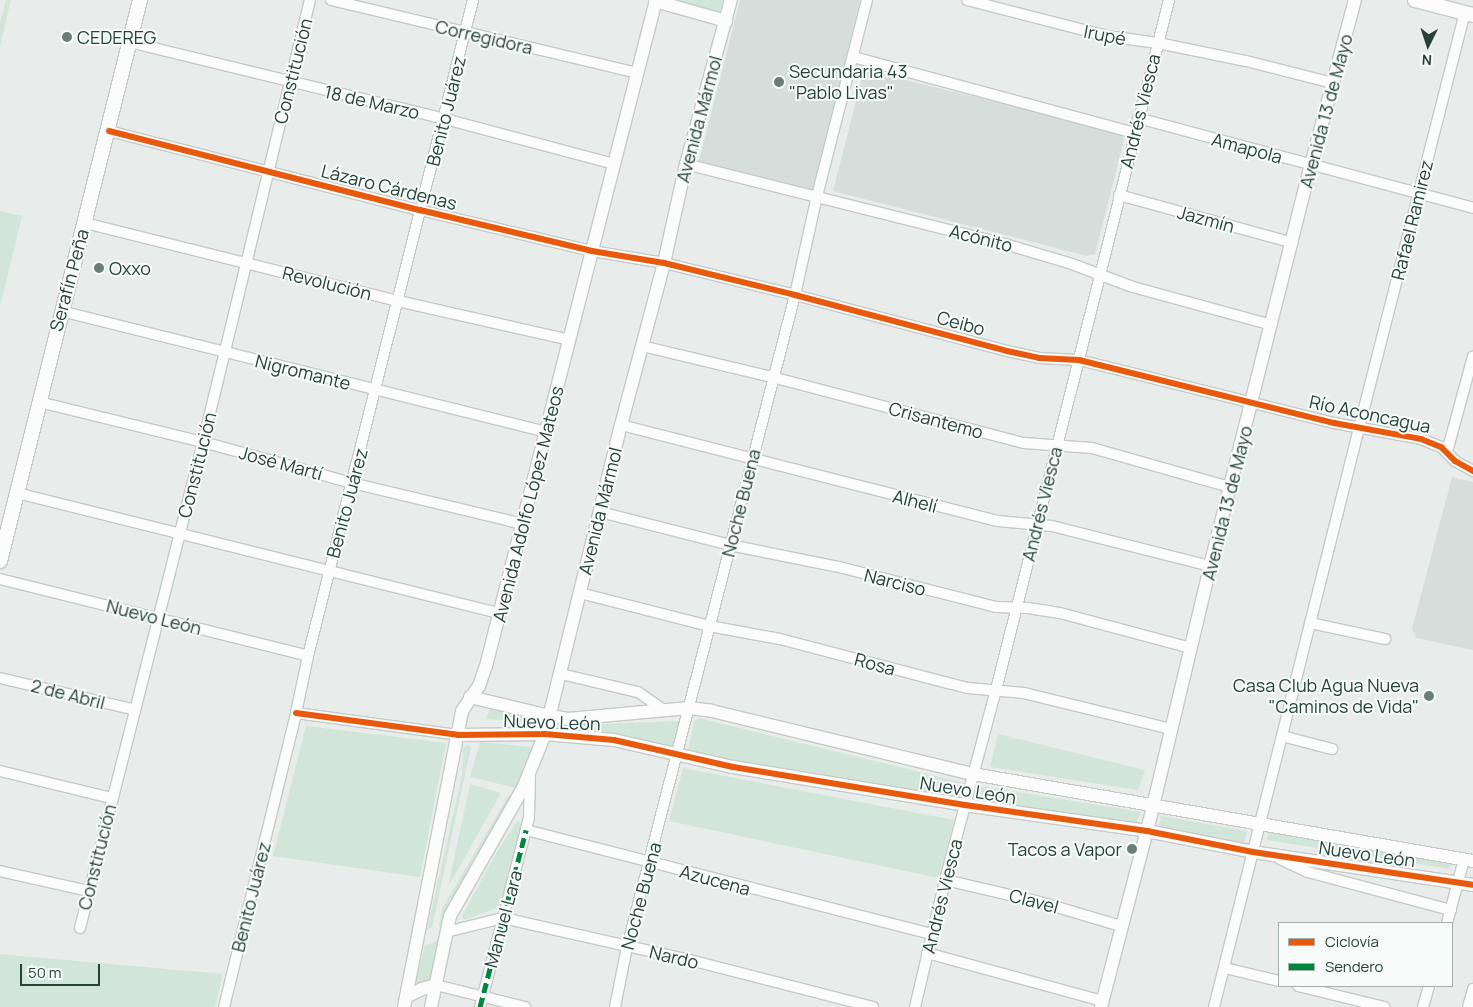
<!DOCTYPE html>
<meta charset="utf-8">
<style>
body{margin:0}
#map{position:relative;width:1473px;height:1007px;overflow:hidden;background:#e8edeb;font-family:Manrope,sans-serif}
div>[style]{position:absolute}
.built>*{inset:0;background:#d6dedb}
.green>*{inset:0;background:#d1e6d8}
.roads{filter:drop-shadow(1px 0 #c5cac8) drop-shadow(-1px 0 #c5cac8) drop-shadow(0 1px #c5cac8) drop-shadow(0 -1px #c5cac8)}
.minor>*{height:10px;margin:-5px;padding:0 5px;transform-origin:5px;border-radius:5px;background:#fcfcfc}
.tertiary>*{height:12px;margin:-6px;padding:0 6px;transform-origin:6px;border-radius:6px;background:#fcfcfc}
.secondary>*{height:14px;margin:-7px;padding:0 7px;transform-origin:7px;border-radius:7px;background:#fcfcfc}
.quiet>*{height:5px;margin-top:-2.5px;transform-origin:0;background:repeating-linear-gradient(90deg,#00873e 0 10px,transparent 0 15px)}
.cycleway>*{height:6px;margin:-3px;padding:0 3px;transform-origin:3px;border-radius:3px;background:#e8590c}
.dots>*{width:14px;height:14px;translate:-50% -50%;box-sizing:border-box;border:2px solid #f7fbf9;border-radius:50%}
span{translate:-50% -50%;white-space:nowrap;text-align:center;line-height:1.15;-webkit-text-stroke:4px #f7fbf9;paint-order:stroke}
.street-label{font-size:18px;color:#24423a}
.poi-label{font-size:18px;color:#24423a}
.left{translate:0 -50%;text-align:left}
.right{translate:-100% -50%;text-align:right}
.legend{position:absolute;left:1278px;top:922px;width:175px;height:65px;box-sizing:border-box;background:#f7fbf9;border:1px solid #a3b1ad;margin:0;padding:6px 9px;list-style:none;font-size:15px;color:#24423a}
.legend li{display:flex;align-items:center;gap:10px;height:25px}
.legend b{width:25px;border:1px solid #a3b1ad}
.north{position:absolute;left:1403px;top:20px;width:50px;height:50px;-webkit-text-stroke:4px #f7fbf9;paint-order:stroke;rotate:184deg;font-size:14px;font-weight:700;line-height:20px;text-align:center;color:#24423a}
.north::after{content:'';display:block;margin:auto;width:18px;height:22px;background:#24423a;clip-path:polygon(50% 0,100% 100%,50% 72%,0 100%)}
.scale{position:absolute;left:20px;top:964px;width:80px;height:22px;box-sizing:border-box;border:2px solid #24423a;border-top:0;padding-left:6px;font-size:15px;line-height:18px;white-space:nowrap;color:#24423a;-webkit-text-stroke:4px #f7fbf9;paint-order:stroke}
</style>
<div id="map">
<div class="built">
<div style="clip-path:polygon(740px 0,860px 0,813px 193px,698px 165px)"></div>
<div style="clip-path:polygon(864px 70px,1122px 133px,1124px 140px,1095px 254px,1087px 256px,833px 191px)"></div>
<div style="clip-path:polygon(1452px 477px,1473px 482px,1473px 650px,1416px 638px,1412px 629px)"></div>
</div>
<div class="green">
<div style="clip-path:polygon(6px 0,11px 0,0 46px,0 23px)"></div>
<div style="clip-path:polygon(664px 0,723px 0,720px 12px,713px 15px)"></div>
<div style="clip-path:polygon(0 211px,22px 216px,0 307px)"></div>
<div style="clip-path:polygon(490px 708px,535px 718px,530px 722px,486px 719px)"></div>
<div style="clip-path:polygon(699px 718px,964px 783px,958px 803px,687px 756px,694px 721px)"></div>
<div style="clip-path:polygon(679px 721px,679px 727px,671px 750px,567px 732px,568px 725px)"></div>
<div style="clip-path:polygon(306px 726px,446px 743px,420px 877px,273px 856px)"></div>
<div style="clip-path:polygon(998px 734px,1145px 770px,1138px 790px,990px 767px)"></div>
<div style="clip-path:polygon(480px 742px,531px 747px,534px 752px,516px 788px,470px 777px)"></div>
<div style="clip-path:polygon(468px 744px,471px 747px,432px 927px,427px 930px,462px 775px,463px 749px)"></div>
<div style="clip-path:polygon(683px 768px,954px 820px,939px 878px,669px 821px)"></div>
<div style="clip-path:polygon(470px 784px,501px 793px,448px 887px)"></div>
<div style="clip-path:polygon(981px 786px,1141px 812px,1135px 826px,975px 805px)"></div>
<div style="clip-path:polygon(514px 794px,446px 908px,443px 925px,439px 926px,442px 909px,508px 796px)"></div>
<div style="clip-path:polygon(1161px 816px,1247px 831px,1244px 844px,1158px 830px)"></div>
<div style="clip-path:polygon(517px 821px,522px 824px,502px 906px,464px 920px,462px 916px,498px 850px)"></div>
<div style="clip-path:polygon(1269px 830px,1451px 860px,1450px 869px,1267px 840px)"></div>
<div style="clip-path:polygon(439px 940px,430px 984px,413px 991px,425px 946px)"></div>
<div style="clip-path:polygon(0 954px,223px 974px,215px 1007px,0 1007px)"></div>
</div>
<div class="roads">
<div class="minor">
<div style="left:331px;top:0;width:315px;rotate:13.4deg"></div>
<div style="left:967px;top:0;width:145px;rotate:14.4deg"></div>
<div style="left:1107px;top:36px;width:51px;rotate:7.8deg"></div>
<div style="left:1158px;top:43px;width:90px;rotate:11.6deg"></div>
<div style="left:1246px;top:61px;width:90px;rotate:14.2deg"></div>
<div style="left:129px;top:42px;width:325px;rotate:13.7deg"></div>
<div style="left:445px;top:119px;width:175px;rotate:14.9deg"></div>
<div style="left:853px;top:57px;width:291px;rotate:15.1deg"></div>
<div style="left:1138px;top:118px;width:347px;rotate:15deg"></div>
<div style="left:109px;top:131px;width:321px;rotate:14.3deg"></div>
<div style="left:420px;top:210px;width:177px;rotate:13.4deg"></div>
<div style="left:592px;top:251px;width:73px;rotate:9.5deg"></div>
<div style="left:664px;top:263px;width:135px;rotate:13.7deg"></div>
<div style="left:795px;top:295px;width:219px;rotate:14.8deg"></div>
<div style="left:1007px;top:351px;width:33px;rotate:12deg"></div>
<div style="left:1039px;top:358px;width:40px;rotate:2.9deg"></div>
<div style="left:1079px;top:360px;width:263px;rotate:13.9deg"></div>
<div style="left:1334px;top:423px;width:88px;rotate:10.4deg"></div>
<div style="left:1421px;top:439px;width:22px;rotate:22deg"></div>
<div style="left:1441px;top:447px;width:20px;rotate:45deg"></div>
<div style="left:1455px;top:461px;width:21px;rotate:29deg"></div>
<div style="left:686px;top:164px;width:329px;rotate:14.1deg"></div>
<div style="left:1005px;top:244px;width:70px;rotate:16.6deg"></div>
<div style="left:1072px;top:264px;width:65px;rotate:20.7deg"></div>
<div style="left:1133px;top:287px;width:144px;rotate:15.3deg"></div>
<div style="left:1119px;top:195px;width:180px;rotate:15.4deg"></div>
<div style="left:85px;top:223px;width:323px;rotate:14deg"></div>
<div style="left:398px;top:301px;width:176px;rotate:12.8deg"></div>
<div style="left:61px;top:311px;width:500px;rotate:14deg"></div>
<div style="left:642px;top:346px;width:134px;rotate:13.4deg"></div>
<div style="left:772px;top:377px;width:260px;rotate:14.7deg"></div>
<div style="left:1024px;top:443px;width:68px;rotate:4.2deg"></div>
<div style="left:1092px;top:448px;width:143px;rotate:15.8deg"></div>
<div style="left:39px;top:402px;width:169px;rotate:13.7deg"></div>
<div style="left:203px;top:442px;width:155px;rotate:15.4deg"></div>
<div style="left:352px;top:483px;width:176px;rotate:13.5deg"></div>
<div style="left:621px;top:425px;width:389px;rotate:14.3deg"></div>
<div style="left:998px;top:521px;width:54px;rotate:5.3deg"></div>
<div style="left:1052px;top:526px;width:163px;rotate:14.2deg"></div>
<div style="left:1447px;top:452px;width:99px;rotate:-74.8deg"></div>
<div style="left:17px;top:493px;width:498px;rotate:14deg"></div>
<div style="left:600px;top:512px;width:134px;rotate:14.2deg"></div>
<div style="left:730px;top:545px;width:115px;rotate:11.5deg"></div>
<div style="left:843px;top:568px;width:158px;rotate:14.3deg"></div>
<div style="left:996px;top:607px;width:32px;rotate:2deg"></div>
<div style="left:1028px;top:608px;width:32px;rotate:9deg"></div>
<div style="left:1060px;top:613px;width:136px;rotate:15deg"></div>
<div style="left:0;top:579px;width:317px;rotate:14deg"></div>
<div style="left:580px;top:593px;width:133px;rotate:14.3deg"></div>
<div style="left:709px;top:626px;width:72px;rotate:10.4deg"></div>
<div style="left:780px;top:639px;width:174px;rotate:14.7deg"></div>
<div style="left:948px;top:683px;width:21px;rotate:14deg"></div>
<div style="left:968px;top:688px;width:56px;rotate:5.1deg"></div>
<div style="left:1024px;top:693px;width:151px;rotate:13.8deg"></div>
<div style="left:1310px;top:623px;width:77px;rotate:12deg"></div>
<div style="left:561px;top:674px;width:79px;rotate:13.2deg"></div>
<div style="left:638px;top:692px;width:32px;rotate:35deg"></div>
<div style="left:0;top:678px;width:139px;rotate:13.3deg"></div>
<div style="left:296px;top:713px;width:163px;rotate:7.7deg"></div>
<div style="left:1282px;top:736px;width:52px;rotate:14.6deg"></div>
<div style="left:0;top:771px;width:115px;rotate:13.6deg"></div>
<div style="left:526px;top:830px;width:419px;rotate:14.4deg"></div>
<div style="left:1280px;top:859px;width:31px;rotate:25deg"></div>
<div style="left:1308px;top:872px;width:148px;rotate:14.9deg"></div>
<div style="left:0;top:871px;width:91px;rotate:12.7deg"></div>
<div style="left:945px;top:880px;width:98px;rotate:13deg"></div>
<div style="left:1040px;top:902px;width:84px;rotate:16.5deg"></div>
<div style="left:1447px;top:923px;width:66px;rotate:-75.1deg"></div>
<div style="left:80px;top:928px;width:501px;rotate:-75.8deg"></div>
<div style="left:203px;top:442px;width:455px;rotate:-76.4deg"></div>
<div style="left:446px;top:932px;width:59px;rotate:-13.8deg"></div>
<div style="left:503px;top:918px;width:192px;rotate:12.7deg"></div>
<div style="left:690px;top:960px;width:189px;rotate:14.4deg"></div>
<div style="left:927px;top:953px;width:182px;rotate:15.3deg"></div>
<div style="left:1225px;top:968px;width:56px;rotate:13.5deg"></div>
<div style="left:436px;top:985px;width:92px;rotate:13.9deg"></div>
<div style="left:1298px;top:986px;width:89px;rotate:13.7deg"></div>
<div style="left:224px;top:1007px;width:303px;rotate:-76.2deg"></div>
<div style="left:296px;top:713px;width:58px;rotate:-78.1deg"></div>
<div style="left:308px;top:656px;width:676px;rotate:-75.88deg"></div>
<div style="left:480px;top:1007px;width:196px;rotate:-75.5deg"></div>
<div style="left:529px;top:817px;width:43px;rotate:-88.7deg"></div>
<div style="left:615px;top:1007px;width:61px;rotate:-78.7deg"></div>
<div style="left:627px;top:947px;width:673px;rotate:-75.55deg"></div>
<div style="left:795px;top:295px;width:101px;rotate:-77.5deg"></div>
<div style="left:817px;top:196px;width:202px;rotate:-75.7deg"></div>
<div style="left:915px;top:1007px;width:130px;rotate:-76.7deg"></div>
<div style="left:945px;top:880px;width:197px;rotate:-75deg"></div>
<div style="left:996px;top:690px;width:711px;rotate:-75.92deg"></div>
<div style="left:1214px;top:1007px;width:597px;rotate:-75.94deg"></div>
<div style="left:1359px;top:428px;width:428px;rotate:-75.7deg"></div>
<div style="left:1423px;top:1007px;width:22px;rotate:-74deg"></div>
<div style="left:1468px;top:1007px;width:19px;rotate:-74deg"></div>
</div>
<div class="tertiary">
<div style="left:655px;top:1px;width:74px;rotate:15.7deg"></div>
<div style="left:470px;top:697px;width:82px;rotate:13.4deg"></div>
<div style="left:550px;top:716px;width:18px;rotate:9deg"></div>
<div style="left:568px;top:719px;width:121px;rotate:-5.2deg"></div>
<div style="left:689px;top:708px;width:23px;rotate:7deg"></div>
<div style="left:712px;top:711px;width:268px;rotate:13.6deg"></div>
<div style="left:973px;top:774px;width:508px;rotate:9.87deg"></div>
<div style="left:458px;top:735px;width:87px;rotate:-0.7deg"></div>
<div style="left:545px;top:734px;width:69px;rotate:5deg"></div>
<div style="left:614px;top:740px;width:122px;rotate:12.8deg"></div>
<div style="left:733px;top:767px;width:235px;rotate:9.3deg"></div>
<div style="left:965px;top:805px;width:184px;rotate:8.1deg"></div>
<div style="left:1147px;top:831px;width:108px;rotate:11.2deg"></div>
<div style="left:1253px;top:852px;width:222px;rotate:8.5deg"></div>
<div style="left:406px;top:997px;width:18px;rotate:-27deg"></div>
<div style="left:422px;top:989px;width:15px;rotate:-16deg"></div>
<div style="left:404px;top:1007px;width:302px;rotate:-78.9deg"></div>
<div style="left:462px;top:711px;width:30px;rotate:-56deg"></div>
<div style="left:479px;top:686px;width:21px;rotate:-71deg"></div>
<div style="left:486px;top:666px;width:687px;rotate:-75.68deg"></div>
<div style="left:431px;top:1007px;width:93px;rotate:-78.2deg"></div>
<div style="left:450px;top:916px;width:147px;rotate:-60.3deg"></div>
<div style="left:523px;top:788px;width:58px;rotate:-67.8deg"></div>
<div style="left:545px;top:734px;width:318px;rotate:-76.2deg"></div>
<div style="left:621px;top:425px;width:168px;rotate:-75.1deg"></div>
<div style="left:664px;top:263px;width:101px;rotate:-77.5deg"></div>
<div style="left:686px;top:164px;width:170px;rotate:-74.7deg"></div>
<div style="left:1101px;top:1007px;width:190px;rotate:-75.4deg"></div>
<div style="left:1149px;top:823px;width:264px;rotate:-76.6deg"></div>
<div style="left:1210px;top:566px;width:414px;rotate:-75.9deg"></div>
<div style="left:1311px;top:165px;width:171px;rotate:-75.1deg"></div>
</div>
<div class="secondary">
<div style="left:1415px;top:0;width:60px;rotate:14.5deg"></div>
<div style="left:0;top:561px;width:578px;rotate:-75.99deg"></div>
</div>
</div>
<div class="quiet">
<div style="left:480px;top:1007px;width:183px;rotate:-75.4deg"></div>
</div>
<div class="cycleway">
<div style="left:109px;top:131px;width:321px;rotate:14.3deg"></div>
<div style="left:420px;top:210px;width:177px;rotate:13.4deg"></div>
<div style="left:592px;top:251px;width:73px;rotate:9.5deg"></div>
<div style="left:664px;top:263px;width:135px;rotate:13.7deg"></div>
<div style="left:795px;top:295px;width:219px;rotate:14.8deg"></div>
<div style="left:1007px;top:351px;width:33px;rotate:12deg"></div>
<div style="left:1039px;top:358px;width:40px;rotate:2.9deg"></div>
<div style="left:1079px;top:360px;width:263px;rotate:13.9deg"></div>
<div style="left:1334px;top:423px;width:88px;rotate:10.4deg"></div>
<div style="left:1421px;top:439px;width:22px;rotate:22deg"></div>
<div style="left:1441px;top:447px;width:20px;rotate:45deg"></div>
<div style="left:1455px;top:461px;width:21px;rotate:29deg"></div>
<div style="left:296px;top:713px;width:163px;rotate:7.7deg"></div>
<div style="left:458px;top:735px;width:87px;rotate:-0.7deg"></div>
<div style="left:545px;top:734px;width:69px;rotate:5deg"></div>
<div style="left:614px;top:740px;width:122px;rotate:12.8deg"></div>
<div style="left:733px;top:767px;width:235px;rotate:9.3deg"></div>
<div style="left:965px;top:805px;width:184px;rotate:8.1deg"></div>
<div style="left:1147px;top:831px;width:108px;rotate:11.2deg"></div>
<div style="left:1253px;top:852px;width:222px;rotate:8.5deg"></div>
</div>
<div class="dots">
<div style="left:67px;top:37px;background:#697e78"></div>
<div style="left:779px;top:82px;background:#697e78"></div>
<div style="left:99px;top:268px;background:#697e78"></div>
<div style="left:1429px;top:696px;background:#697e78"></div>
<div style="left:1132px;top:849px;background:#697e78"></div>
</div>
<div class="street-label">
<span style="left:1105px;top:35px;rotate:11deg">Irupé</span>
<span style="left:484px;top:37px;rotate:13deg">Corregidora</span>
<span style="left:293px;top:71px;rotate:-76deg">Constitución</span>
<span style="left:372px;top:102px;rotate:13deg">18 de Marzo</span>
<span style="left:446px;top:111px;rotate:-76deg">Benito Juárez</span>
<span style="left:1140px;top:111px;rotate:-76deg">Andrés Viesca</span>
<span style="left:1326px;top:111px;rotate:-75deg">Avenida 13 de Mayo</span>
<span style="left:699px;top:119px;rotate:-75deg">Avenida Mármol</span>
<span style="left:1247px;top:148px;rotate:15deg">Amapola</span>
<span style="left:389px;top:187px;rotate:14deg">Lázaro Cárdenas</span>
<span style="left:1206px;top:219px;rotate:15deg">Jazmín</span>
<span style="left:1412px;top:220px;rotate:-76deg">Rafael Ramirez</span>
<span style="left:981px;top:238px;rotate:14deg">Acónito</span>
<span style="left:69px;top:280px;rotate:-75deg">Serafín Peña</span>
<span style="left:327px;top:283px;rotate:14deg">Revolución</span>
<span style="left:961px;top:323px;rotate:15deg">Ceibo</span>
<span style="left:303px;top:372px;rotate:14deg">Nigromante</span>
<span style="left:1370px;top:414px;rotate:12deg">Río Aconcagua</span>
<span style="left:936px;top:420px;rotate:15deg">Crisantemo</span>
<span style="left:281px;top:463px;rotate:15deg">José Martí</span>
<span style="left:197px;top:465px;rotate:-76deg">Constitución</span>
<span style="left:915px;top:501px;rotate:14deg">Alhelí</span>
<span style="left:347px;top:503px;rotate:-75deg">Benito Juárez</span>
<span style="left:741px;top:503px;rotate:-76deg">Noche Buena</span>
<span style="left:1227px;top:503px;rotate:-76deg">Avenida 13 de Mayo</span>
<span style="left:528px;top:504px;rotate:-76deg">Avenida Adolfo López Mateos</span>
<span style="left:1042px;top:504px;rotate:-76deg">Andrés Viesca</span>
<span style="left:600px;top:511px;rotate:-76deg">Avenida Mármol</span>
<span style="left:895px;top:582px;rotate:14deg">Narciso</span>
<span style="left:154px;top:617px;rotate:14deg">Nuevo León</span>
<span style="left:875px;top:664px;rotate:15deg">Rosa</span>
<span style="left:68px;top:694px;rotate:14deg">2 de Abril</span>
<span style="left:552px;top:722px;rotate:2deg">Nuevo León</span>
<span style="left:968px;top:790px;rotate:9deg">Nuevo León</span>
<span style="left:1367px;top:854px;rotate:8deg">Nuevo León</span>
<span style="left:97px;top:857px;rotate:-76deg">Constitución</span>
<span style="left:715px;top:880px;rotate:15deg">Azucena</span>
<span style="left:641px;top:896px;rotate:-75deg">Noche Buena</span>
<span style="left:942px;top:896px;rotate:-76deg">Andrés Viesca</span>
<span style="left:251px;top:897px;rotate:-76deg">Benito Juárez</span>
<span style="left:1034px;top:901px;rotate:15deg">Clavel</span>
<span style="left:503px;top:919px;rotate:-75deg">Manuel Lara</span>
<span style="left:674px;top:957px;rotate:13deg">Nardo</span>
</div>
<div class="poi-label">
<span class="left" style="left:77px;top:37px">CEDEREG</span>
<span class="left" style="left:789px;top:82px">Secundaria 43<br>"Pablo Livas"</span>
<span class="left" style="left:109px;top:268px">Oxxo</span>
<span class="right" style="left:1419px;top:696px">Casa Club Agua Nueva<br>"Caminos de Vida"</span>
<span class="right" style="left:1122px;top:849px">Tacos a Vapor</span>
</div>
<ul class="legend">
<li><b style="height:6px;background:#e8590c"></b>Ciclovía</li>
<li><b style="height:6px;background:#00873e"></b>Sendero</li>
</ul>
<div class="north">N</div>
<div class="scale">50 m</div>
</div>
